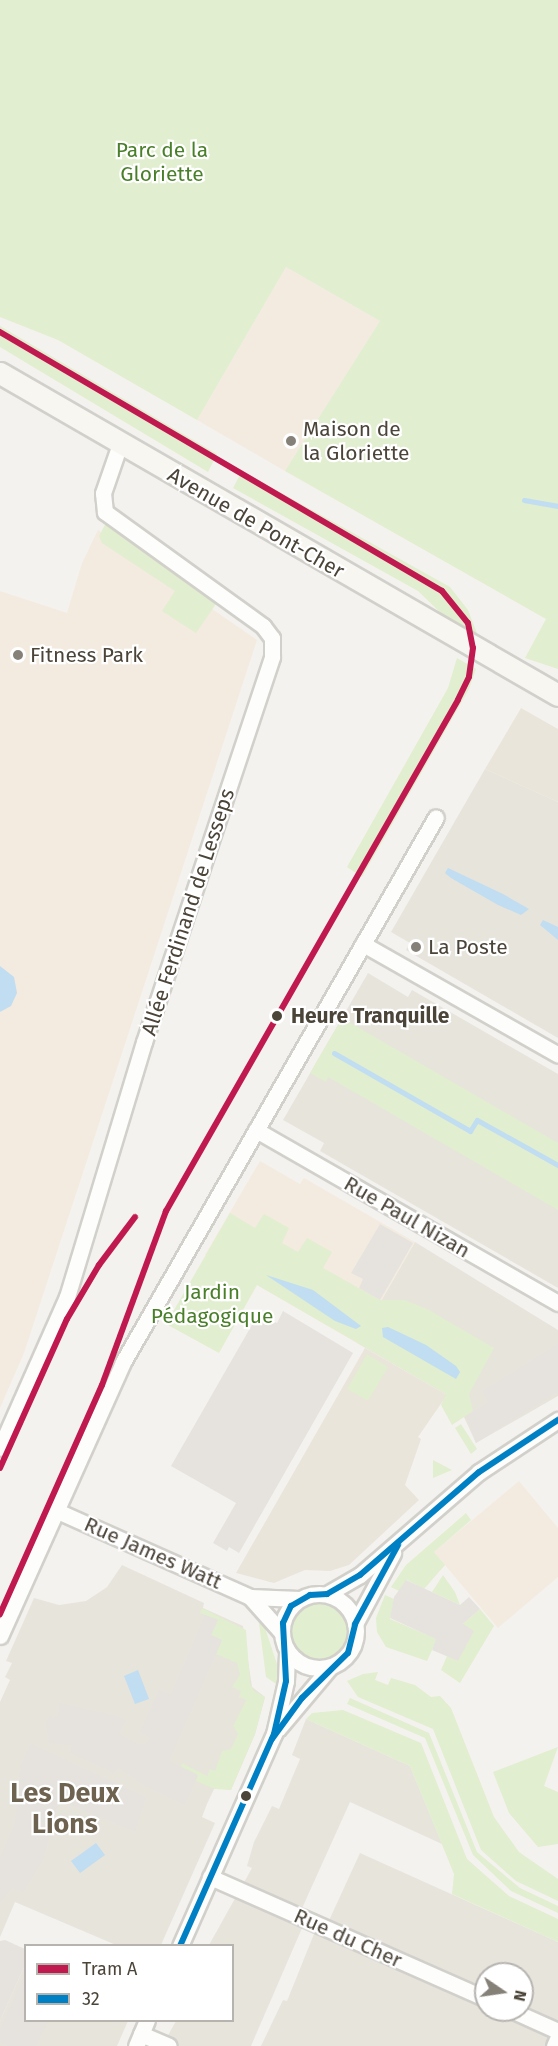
<!DOCTYPE html>
<meta charset="utf-8">
<style>
body{margin:0}
#map{position:relative;width:558px;height:2046px;overflow:hidden;background:#f4f2ee;font-family:"Fira Sans",sans-serif}
div>[style]{position:absolute}
.residential>*{inset:0;background:#e7e4dc}
.commercial>*{inset:0;background:#f3ebdf}
.education>*{inset:0;background:#eae5da}
.green>*{inset:0;background:#e1eecf}
.round{border-radius:50%}
.parking>*{inset:0;background:#e6e3df}
.water>*{inset:0;background:#c0ddf1}
.stream>*{height:5px;margin:-2.5px;padding:0 2.5px;transform-origin:2.5px;border-radius:2.5px;background:#c0ddf1}
.roads{filter:drop-shadow(2px 0 #d2d0cb) drop-shadow(-2px 0 #d2d0cb) drop-shadow(0 2px #d2d0cb) drop-shadow(0 -2px #d2d0cb)}
.street>*{height:15px;margin:-7.5px;padding:0 7.5px;transform-origin:7.5px;border-radius:7.5px;background:#fdfdfc}
.street>.ring{margin:-7.5px;padding:0;box-sizing:content-box;background:none;border:15px solid #fdfdfc;border-radius:50%}
.secondary>*{height:21px;margin:-10.5px;padding:0 10.5px;transform-origin:10.5px;border-radius:10.5px;background:#f7f6f1}
.bus-1>*{height:6px;margin:-3px;padding:0 3px;transform-origin:3px;border-radius:3px;background:#0080c4}
.tram-1>*{height:6px;margin:-3px;padding:0 3px;transform-origin:3px;border-radius:3px;background:#bf1950}
.dots>*{width:16px;height:16px;translate:-50% -50%;box-sizing:border-box;border:3px solid #fff;border-radius:50%}
span{translate:-50% -50%;white-space:nowrap;text-align:center;line-height:1.15;-webkit-text-stroke:4.5px #fff;paint-order:stroke}
.park-label{font-size:21px;color:#4a7f2a}
.poi-label{font-size:21px;color:#4b4439}
.left{translate:0 -50%;text-align:left}
.street-label{font-size:21px;color:#4b4439}
.stop-label{font-size:21px;color:#4b4439;font-weight:700}
.district-label{font-size:27px;color:#6e6250;font-weight:700}
.legend{position:absolute;left:24px;top:1944px;width:210px;height:78px;box-sizing:border-box;background:#fff;border:2px solid #b7b4b0;margin:0;padding:8px 10px;list-style:none;font-size:18px;color:#4b4439}
.legend li{display:flex;align-items:center;gap:12px;height:30px}
.legend b{width:30px;border:2px solid #b7b4b0}
.north{position:absolute;left:474px;top:1962px;width:60px;height:60px;box-sizing:border-box;background:#fff;border:2px solid #b7b4b0;border-radius:50%;rotate:103deg;font-size:16px;font-weight:700;line-height:24px;text-align:center;color:#4b4439}
.north::after{content:'';display:block;margin:auto;width:21px;height:27px;background:#868178;clip-path:polygon(50% 0,100% 100%,50% 72%,0 100%)}
</style>
<div id="map">
<div class="residential">
<div style="clip-path:polygon(485px 769px,558px 802px,558px 1038px,406px 950px,410px 943px,391px 932px)"></div>
<div style="clip-path:polygon(368px 973px,408px 997px,412px 990px,558px 1074px,558px 1288px,320px 1151px,324px 1143px,283px 1120px)"></div>
<div style="clip-path:polygon(415px 1242px,558px 1330px,558px 1396px,476px 1443px,456px 1400px,357px 1343px)"></div>
<div style="clip-path:polygon(122px 1565px,204px 1603px,203px 1608px,243px 1626px,252px 1687px,265px 1697px,255px 1734px,231px 1790px,215px 1787px,207px 1804px,202px 1817px,215px 1823px,161px 1945px,116px 1945px,15px 1902px,0 1937px,0 1702px,10px 1680px,5px 1677px,12px 1663px,6px 1661px,34px 1598px,59px 1605px,86px 1601px,107px 1587px)"></div>
<div style="clip-path:polygon(306px 1719px,410px 1766px,442px 1844px,350px 1802px,299px 1915px,306px 1919px,251px 2046px,162px 2046px,176px 2021px,232px 2020px,232px 1946px,209px 1945px,252px 1868px,247px 1866px,254px 1842px,272px 1806px,279px 1809px,300px 1759px,292px 1755px)"></div>
<div style="clip-path:polygon(evenodd,360px 1853px,558px 1942px,558px 2046px,261px 2046px,283px 2000px,287px 2001px,318px 1924px,326px 1927px,360px 1853px,486px 1974px,522px 1974px,522px 2010px,486px 2010px,486px 1974px)"></div>
<div style="clip-path:polygon(25px 1965px,26px 2020px,128px 2021px,117px 2046px,0 2046px,0 2021px)"></div>
</div>
<div class="commercial">
<div style="clip-path:polygon(286px 267px,380px 321px,285px 471px,197px 420px)"></div>
<div style="clip-path:polygon(98px 530px,257px 640px,24px 1353px,0 1408px,0 591px,67px 613px,82px 563px)"></div>
<div style="clip-path:polygon(260px 1161px,300px 1184px,304px 1178px,415px 1242px,357px 1343px,205px 1255px)"></div>
<div style="clip-path:polygon(519px 1481px,558px 1528px,558px 1577px,498px 1628px,434px 1552px)"></div>
</div>
<div class="education">
<div style="clip-path:polygon(521px 708px,558px 729px,558px 802px,485px 769px)"></div>
<div style="clip-path:polygon(365px 1348px,447px 1395px,418px 1437px,421px 1439px,405px 1485px,419px 1500px,349px 1565px,330px 1571px,305px 1570px,274px 1583px,236px 1573px)"></div>
</div>
<div class="green">
<div style="clip-path:polygon(0 0,558px 0,558px 669px,525px 658px,546px 619px,285px 471px,380px 321px,286px 267px,197px 420px,58px 340px,0 317px)"></div>
<div style="clip-path:polygon(0 326px,217px 454px,208px 472px,0 347px)"></div>
<div style="clip-path:polygon(242px 471px,450px 587px,468px 610px,478px 636px,449px 621px,418px 591px,233px 488px)"></div>
<div style="clip-path:polygon(106px 523px,218px 601px,196px 633px,162px 611px,175px 591px,102px 543px,99px 536px)"></div>
<div style="clip-path:polygon(457px 658px,476px 669px,469px 689px,362px 877px,347px 867px,448px 688px)"></div>
<div style="clip-path:polygon(342px 1018px,558px 1143px,558px 1210px,328px 1077px,326px 1082px,310px 1073px)"></div>
<div style="clip-path:polygon(230px 1213px,255px 1228px,264px 1214px,289px 1228px,282px 1243px,298px 1252px,307px 1238px,332px 1252px,323px 1268px,380px 1300px,405px 1300px,429px 1310px,494px 1348px,469px 1394px,473px 1411px,452px 1425px,441px 1405px,446px 1394px,257px 1285px,219px 1353px,166px 1324px)"></div>
<div style="clip-path:polygon(367px 1354px,388px 1367px,368px 1401px,347px 1389px)"></div>
<div style="clip-path:polygon(461px 1424px,477px 1449px,471px 1454px,455px 1428px)"></div>
<div style="clip-path:polygon(433px 1460px,452px 1470px,433px 1478px)"></div>
<div style="clip-path:polygon(466px 1513px,471px 1520px,434px 1552px,445px 1565px,424px 1589px,407px 1580px,401px 1592px,391px 1587px,406px 1565px)"></div>
<div style="clip-path:polygon(443px 1575px,455px 1592px,460px 1605px,432px 1592px)"></div>
<div style="clip-path:polygon(385px 1595px,394px 1599px,390px 1619px,437px 1639px,427px 1661px,386px 1647px,377px 1632px,376px 1618px)"></div>
<div class="round" style="left:290px;top:1602px;width:58px;height:58px"></div>
<div style="clip-path:polygon(202px 1608px,246px 1630px,250px 1683px,254px 1691px,265px 1697px,255px 1734px,231px 1790px,214px 1789px,196px 1781px,198px 1775px,181px 1767px,182px 1763px,207px 1776px,210px 1769px,215px 1771px,222px 1751px,231px 1749px,238px 1734px,233px 1726px,246px 1700px,239px 1697px,241px 1691px,232px 1687px,240px 1675px,237px 1663px,216px 1654px,222px 1640px,211px 1635px,218px 1620px,200px 1613px)"></div>
<div style="clip-path:polygon(480px 1609px,494px 1626px,460px 1683px,441px 1670px,447px 1656px,458px 1661px,463px 1624px)"></div>
<div style="clip-path:polygon(253px 1612px,263px 1622px,278px 1667px,279px 1686px,266px 1677px,259px 1623px)"></div>
<div style="clip-path:polygon(378px 1672px,375px 1680px,388px 1685px,391px 1678px,415px 1685px,431px 1697px,440px 1696px,451px 1708px,494px 1817px,519px 1852px,558px 1879px,558px 1901px,516px 1881px,481px 1850px,433px 1729px,358px 1697px,347px 1681px,363px 1674px)"></div>
<div style="clip-path:polygon(350px 1698px,429px 1733px,477px 1852px,520px 1888px,558px 1906px,558px 1913px,511px 1891px,473px 1855px,425px 1738px,347px 1704px)"></div>
<div style="clip-path:polygon(343px 1710px,421px 1743px,467px 1859px,509px 1896px,558px 1919px,558px 1942px,452px 1894px,454px 1874px,410px 1766px,306px 1719px,312px 1713px)"></div>
<div style="clip-path:polygon(558px 1747px,544px 1786px,558px 1792px,558px 1844px,538px 1847px,509px 1813px,493px 1772px)"></div>
</div>
<div class="parking">
<div style="clip-path:polygon(380px 1224px,413px 1243px,380px 1300px,359px 1288px,363px 1279px,351px 1273px)"></div>
<div style="clip-path:polygon(283px 1311px,353px 1353px,239px 1553px,229px 1547px,227px 1551px,213px 1543px,236px 1503px,171px 1466px,257px 1316px,266px 1324px,268px 1319px,277px 1323px)"></div>
<div style="clip-path:polygon(558px 1344px,558px 1392px,476px 1443px,466px 1416px,488px 1402px,482px 1391px)"></div>
<div style="clip-path:polygon(406px 1580px,460px 1605px,469px 1597px,480px 1609px,463px 1624px,474px 1631px,458px 1661px,432px 1650px,436px 1639px,390px 1618px,394px 1597px)"></div>
<div style="clip-path:polygon(205px 1615px,218px 1620px,211px 1635px,222px 1640px,169px 1761px,198px 1775px,185px 1805px,147px 1787px,119px 1768px,114px 1773px,70px 1753px,72px 1745px,49px 1743px,46px 1724px,50px 1716px,58px 1717px,59px 1703px,117px 1716px,126px 1721px,119px 1734px,141px 1745px,148px 1742px,150px 1738px,140px 1732px,159px 1690px,171px 1694px)"></div>
<div style="clip-path:polygon(31px 1744px,146px 1797px,135px 1832px,59px 1800px,44px 1858px,23px 1893px,12px 1888px,0 1903px,0 1858px,15px 1823px,21px 1763px)"></div>
<div style="clip-path:polygon(5px 1940px,25px 1949px,25px 1965px,0 2021px,0 1941px)"></div>
<div style="clip-path:polygon(25px 1973px,26px 2020px,48px 2021px,36px 2046px,8px 2046px,0 2042px,0 2029px)"></div>
</div>
<div class="water">
<div style="clip-path:polygon(448px 868px,503px 894px,529px 909px,521px 915px,498px 905px,451px 878px,445px 873px)"></div>
<div style="clip-path:polygon(543px 920px,558px 927px,558px 940px,540px 925px)"></div>
<div style="clip-path:polygon(0 966px,14px 977px,17px 993px,11px 1006px,0 1012px)"></div>
<div style="clip-path:polygon(266px 1275px,313px 1290px,361px 1326px,356px 1329px,335px 1321px)"></div>
<div style="clip-path:polygon(388px 1327px,426px 1345px,456px 1366px,460px 1372px,456px 1379px,383px 1337px,382px 1328px)"></div>
<div style="clip-path:polygon(138px 1670px,149px 1699px,135px 1704px,124px 1676px)"></div>
<div style="clip-path:polygon(96px 1843px,105px 1855px,80px 1873px,71px 1861px)"></div>
</div>
<div class="stream">
<div style="left:524px;top:500px;width:35px;rotate:10deg"></div>
<div style="left:334px;top:1053px;width:157px;rotate:29.8deg"></div>
<div style="left:470px;top:1131px;width:13px;rotate:-58deg"></div>
<div style="left:477px;top:1120px;width:93px;rotate:29.1deg"></div>
</div>
<div class="roads">
<div class="street">
<div style="left:363px;top:944px;width:224px;rotate:29.6deg"></div>
<div style="left:256px;top:1130px;width:348px;rotate:29.8deg"></div>
<div style="left:0;top:1448px;width:165px;rotate:-66.1deg"></div>
<div style="left:67px;top:1297px;width:266px;rotate:-73.2deg"></div>
<div style="left:144px;top:1042px;width:406px;rotate:-71.6deg"></div>
<div style="left:272px;top:657px;width:19px;rotate:-90deg"></div>
<div style="left:272px;top:638px;width:15px;rotate:-127deg"></div>
<div style="left:263px;top:626px;width:195px;rotate:-144.2deg"></div>
<div style="left:105px;top:512px;width:19px;rotate:-96deg"></div>
<div style="left:103px;top:493px;width:52px;rotate:-70.9deg"></div>
<div style="left:55px;top:1510px;width:214px;rotate:24deg"></div>
<div style="left:250px;top:1597px;width:49px;rotate:2.3deg"></div>
<div style="left:327px;top:1594px;width:38px;rotate:-30deg"></div>
<div style="left:360px;top:1575px;width:157px;rotate:-40.9deg"></div>
<div style="left:479px;top:1472px;width:95px;rotate:-33.4deg"></div>
<div class="ring" style="left:282px;top:1594px;width:59px;height:59px"></div>
<div style="left:250px;top:1597px;width:48px;rotate:48.4deg"></div>
<div style="left:355px;top:1624px;width:81px;rotate:-61.8deg"></div>
<div style="left:0;top:1636px;width:300px;rotate:-65.8deg"></div>
<div style="left:123px;top:1362px;width:628px;rotate:-60.13deg"></div>
<div style="left:278px;top:1729px;width:82px;rotate:-49.9deg"></div>
<div style="left:210px;top:1877px;width:302px;rotate:23.8deg"></div>
<div style="left:180px;top:1946px;width:232px;rotate:-66.1deg"></div>
<div style="left:274px;top:1734px;width:54px;rotate:-77.2deg"></div>
<div style="left:286px;top:1681px;width:31px;rotate:-88deg"></div>
<div style="left:511px;top:2010px;width:51px;rotate:24.1deg"></div>
<div style="left:141px;top:2034px;width:30px;rotate:23deg"></div>
<div style="left:136px;top:2046px;width:28px;rotate:-67deg"></div>
<div style="left:554px;top:2046px;width:10px;rotate:-66deg"></div>
</div>
<div class="secondary">
<div style="left:0;top:373px;width:644px;rotate:29.99deg"></div>
</div>
</div>
<div class="bus-1">
<div style="left:272px;top:1739px;width:51px;rotate:-53.8deg"></div>
<div style="left:302px;top:1698px;width:64px;rotate:-44.4deg"></div>
<div style="left:348px;top:1653px;width:30px;rotate:-76deg"></div>
<div style="left:355px;top:1624px;width:90px;rotate:-61.4deg"></div>
<div style="left:180px;top:1946px;width:232px;rotate:-66.1deg"></div>
<div style="left:274px;top:1734px;width:54px;rotate:-77.2deg"></div>
<div style="left:286px;top:1681px;width:58px;rotate:-93deg"></div>
<div style="left:283px;top:1623px;width:19px;rotate:-65deg"></div>
<div style="left:291px;top:1606px;width:22px;rotate:-30deg"></div>
<div style="left:310px;top:1595px;width:17px;rotate:-3deg"></div>
<div style="left:327px;top:1594px;width:38px;rotate:-30deg"></div>
<div style="left:360px;top:1575px;width:157px;rotate:-40.9deg"></div>
<div style="left:479px;top:1472px;width:95px;rotate:-33.4deg"></div>
</div>
<div class="tram-1">
<div style="left:0;top:332px;width:512px;rotate:30.37deg"></div>
<div style="left:442px;top:591px;width:41px;rotate:50.9deg"></div>
<div style="left:468px;top:623px;width:25px;rotate:79deg"></div>
<div style="left:473px;top:648px;width:29px;rotate:98deg"></div>
<div style="left:469px;top:677px;width:25px;rotate:116deg"></div>
<div style="left:458px;top:700px;width:589px;rotate:119.74deg"></div>
<div style="left:166px;top:1211px;width:185px;rotate:110.2deg"></div>
<div style="left:102px;top:1385px;width:251px;rotate:114deg"></div>
<div style="left:0;top:1468px;width:163px;rotate:-65.8deg"></div>
<div style="left:67px;top:1319px;width:63px;rotate:-59.3deg"></div>
<div style="left:99px;top:1265px;width:60px;rotate:-53.1deg"></div>
</div>
<div class="dots">
<div style="left:291px;top:441px;background:#868178"></div>
<div style="left:18px;top:655px;background:#868178"></div>
<div style="left:416px;top:947px;background:#868178"></div>
<div style="left:277px;top:1016px;background:#4b4439"></div>
<div style="left:246px;top:1796px;background:#4b4439"></div>
</div>
<div class="park-label">
<span style="left:162px;top:162px">Parc de la<br>Gloriette</span>
<span style="left:212px;top:1304px">Jardin<br>Pédagogique</span>
</div>
<div class="poi-label">
<span class="left" style="left:303px;top:441px">Maison de<br>la Gloriette</span>
<span class="left" style="left:30px;top:655px">Fitness Park</span>
<span class="left" style="left:428px;top:947px">La Poste</span>
</div>
<div class="street-label">
<span style="left:256px;top:523px;rotate:30deg">Avenue de Pont-Cher</span>
<span style="left:188px;top:912px;rotate:-72deg">Allée Ferdinand de Lesseps</span>
<span style="left:407px;top:1217px;rotate:30deg">Rue Paul Nizan</span>
<span style="left:153px;top:1553px;rotate:24deg">Rue James Watt</span>
<span style="left:348px;top:1938px;rotate:24deg">Rue du Cher</span>
</div>
<div class="stop-label">
<span class="left" style="left:291px;top:1016px">Heure Tranquille</span>
</div>
<div class="district-label">
<span style="left:65px;top:1809px">Les Deux<br>Lions</span>
</div>
<ul class="legend">
<li><b style="height:8px;background:#bf1950"></b>Tram A</li>
<li><b style="height:8px;background:#0080c4"></b>32</li>
</ul>
<div class="north">N</div>
</div>
